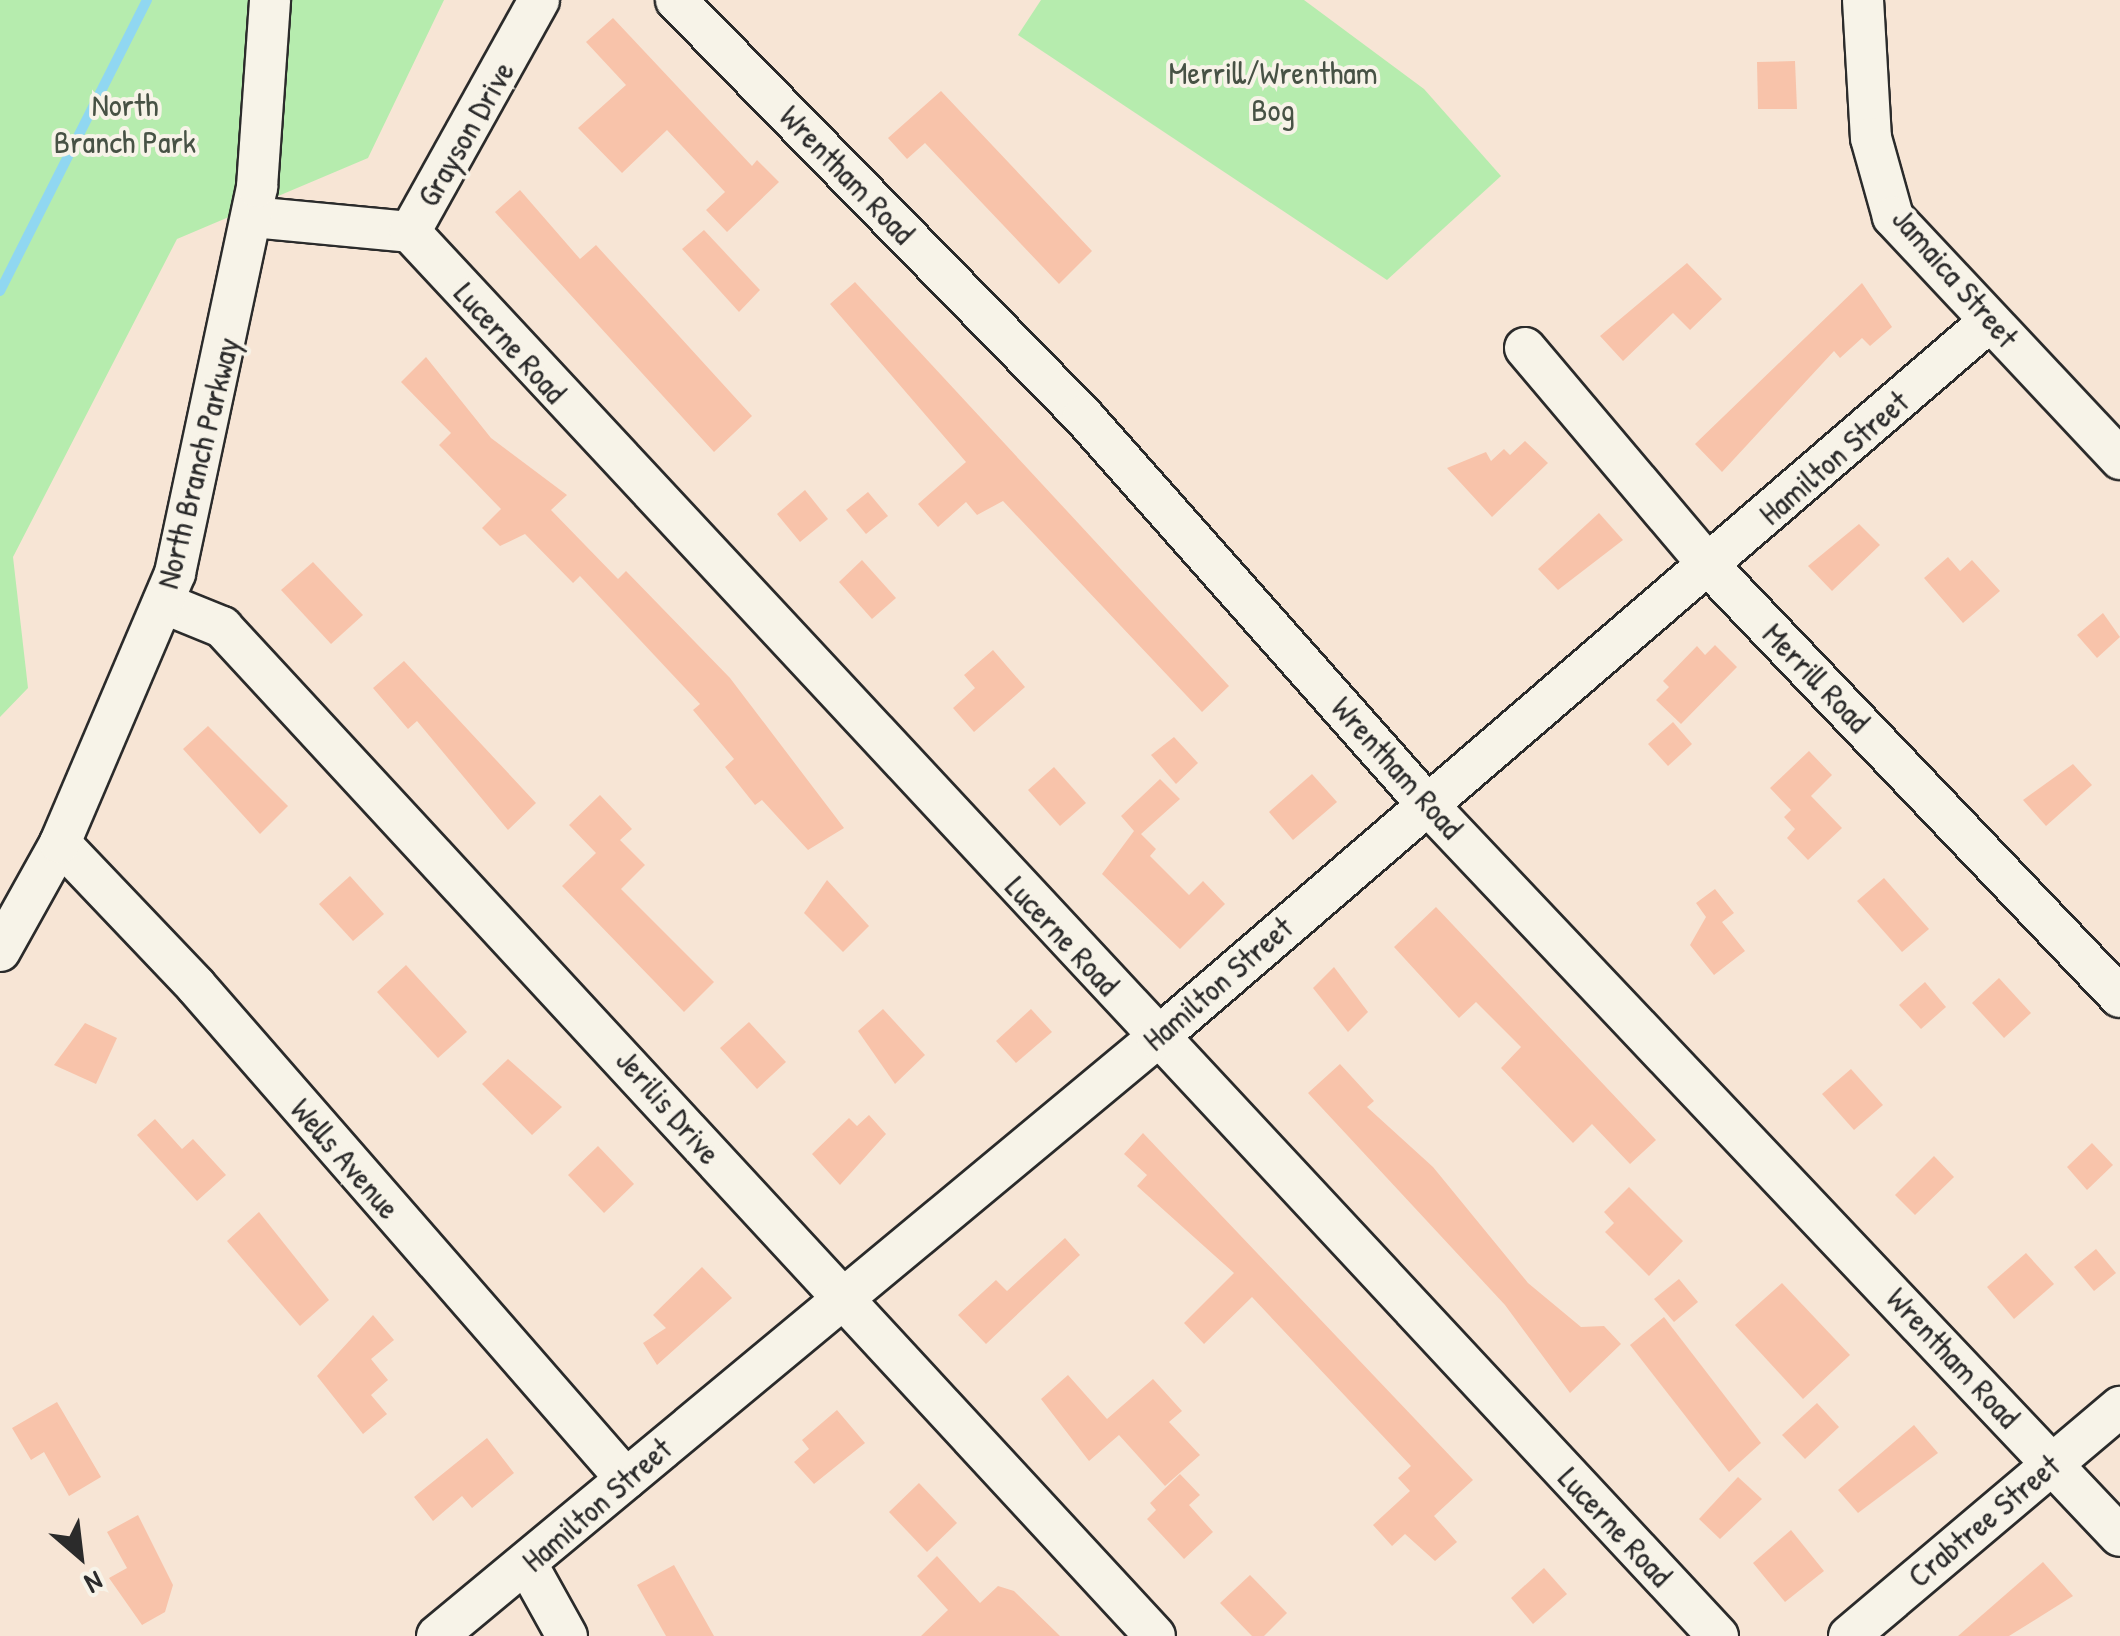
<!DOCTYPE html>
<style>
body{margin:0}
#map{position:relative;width:2120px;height:1636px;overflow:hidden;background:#f7e5d5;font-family:"Patrick Hand",sans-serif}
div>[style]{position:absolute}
.green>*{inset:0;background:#b6ecae}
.stream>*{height:10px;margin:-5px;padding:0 5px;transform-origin:5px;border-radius:5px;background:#90d7f1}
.building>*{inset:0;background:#f8c3aa}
.roads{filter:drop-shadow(2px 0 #2b2b2b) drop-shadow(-2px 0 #2b2b2b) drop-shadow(0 2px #2b2b2b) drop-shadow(0 -2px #2b2b2b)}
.minor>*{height:40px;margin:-20px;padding:0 20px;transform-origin:20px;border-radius:20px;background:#f7f3e8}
span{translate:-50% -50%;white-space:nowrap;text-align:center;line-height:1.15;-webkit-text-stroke:8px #f7f3e8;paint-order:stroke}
.park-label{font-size:32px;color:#475245}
.street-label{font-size:32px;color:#2b2b2b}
.north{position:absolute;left:30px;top:1506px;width:100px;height:100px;-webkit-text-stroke:8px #f7f3e8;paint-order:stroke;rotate:152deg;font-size:28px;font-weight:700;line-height:40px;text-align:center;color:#2b2b2b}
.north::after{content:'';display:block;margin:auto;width:35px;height:45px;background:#2b2b2b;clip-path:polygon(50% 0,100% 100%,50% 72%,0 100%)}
</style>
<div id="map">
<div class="green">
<div style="clip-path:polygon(0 0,444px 0,368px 158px,177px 239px,13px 557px,28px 688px,0 717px)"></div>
<div style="clip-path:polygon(1041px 0,1304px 0,1424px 89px,1501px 176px,1387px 280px,1018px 35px)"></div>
</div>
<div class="stream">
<div style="left:0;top:291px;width:326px;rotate:-63.2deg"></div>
</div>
<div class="building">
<div style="clip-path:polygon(613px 18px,752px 166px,757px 160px,779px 182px,727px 232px,706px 210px,725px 192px,667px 130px,622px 173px,578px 128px,626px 85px,586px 42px)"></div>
<div style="clip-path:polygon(1795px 61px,1797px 109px,1758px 109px,1757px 62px)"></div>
<div style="clip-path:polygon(941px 91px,1092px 251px,1059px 284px,925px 143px,907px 159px,888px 138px)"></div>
<div style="clip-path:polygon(520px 190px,580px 259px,596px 245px,752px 416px,714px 452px,495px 212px)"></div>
<div style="clip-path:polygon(704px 230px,760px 290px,739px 312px,682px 249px)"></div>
<div style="clip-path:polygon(1687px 263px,1722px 299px,1690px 330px,1673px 313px,1623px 361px,1600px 336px)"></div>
<div style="clip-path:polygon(855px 282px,1229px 686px,1202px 712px,1003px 501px,977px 515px,966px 502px,938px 527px,918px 504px,966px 462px,830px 304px)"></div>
<div style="clip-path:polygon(1862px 283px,1892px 327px,1870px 346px,1862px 338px,1840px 358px,1834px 351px,1722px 472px,1695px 444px)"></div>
<div style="clip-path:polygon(426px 357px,491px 438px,567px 495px,551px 510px,618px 579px,626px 571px,730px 678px,844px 828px,808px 850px,762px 800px,755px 805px,725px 767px,734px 759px,693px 710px,700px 704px,580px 576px,573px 583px,525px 534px,500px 546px,482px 528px,501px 509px,439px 445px,451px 433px,401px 382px)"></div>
<div style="clip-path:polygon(1525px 441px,1548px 463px,1492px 517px,1447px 468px,1486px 452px,1491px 461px,1504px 449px,1510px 455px)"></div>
<div style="clip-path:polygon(805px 490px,828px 519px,800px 542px,777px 514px)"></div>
<div style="clip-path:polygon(868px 492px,888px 516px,866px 534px,846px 510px)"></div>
<div style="clip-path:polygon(1599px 513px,1623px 540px,1558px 590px,1538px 569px)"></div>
<div style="clip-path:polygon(1859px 524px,1880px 545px,1832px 591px,1808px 566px)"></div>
<div style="clip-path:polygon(1948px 557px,1960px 571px,1972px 560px,2000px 591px,1963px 623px,1924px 578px)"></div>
<div style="clip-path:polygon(862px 560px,896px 598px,872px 619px,839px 582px)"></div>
<div style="clip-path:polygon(313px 562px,363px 615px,331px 644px,281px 590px)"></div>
<div style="clip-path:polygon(2103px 613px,2120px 637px,2097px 658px,2077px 635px)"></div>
<div style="clip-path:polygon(1715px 645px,1737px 667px,1681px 724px,1656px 700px,1669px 687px,1663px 681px,1697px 646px,1705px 655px)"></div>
<div style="clip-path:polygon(993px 650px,1025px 687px,974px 732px,953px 708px,975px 688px,964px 675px)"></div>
<div style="clip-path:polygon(404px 661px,536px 803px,508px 830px,417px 721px,408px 729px,373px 688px)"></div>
<div style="clip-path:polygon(1673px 722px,1692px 744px,1668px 766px,1648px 744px)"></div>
<div style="clip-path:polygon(208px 726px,288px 806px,260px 834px,183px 749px)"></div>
<div style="clip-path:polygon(1174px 737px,1198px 763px,1176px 784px,1151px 755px)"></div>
<div style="clip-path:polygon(1809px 751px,1832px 775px,1811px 796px,1842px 828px,1808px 860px,1787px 838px,1795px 829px,1784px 817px,1791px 810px,1770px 788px)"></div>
<div style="clip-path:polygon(2073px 764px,2092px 785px,2046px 826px,2023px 800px)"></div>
<div style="clip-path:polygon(1054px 767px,1086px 803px,1060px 826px,1028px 790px)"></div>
<div style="clip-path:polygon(1312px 774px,1337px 802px,1293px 840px,1269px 812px)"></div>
<div style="clip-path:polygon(1160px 779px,1180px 799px,1141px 834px,1156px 849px,1150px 856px,1189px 895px,1203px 881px,1225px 904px,1180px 949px,1102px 874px,1134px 831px,1121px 816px)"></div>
<div style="clip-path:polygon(600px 795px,632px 829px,620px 840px,645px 865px,621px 889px,714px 982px,684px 1012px,562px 886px,596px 853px,569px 825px)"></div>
<div style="clip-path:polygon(350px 876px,384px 914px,353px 941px,319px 904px)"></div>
<div style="clip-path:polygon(1884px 878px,1929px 929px,1902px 952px,1857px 901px)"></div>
<div style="clip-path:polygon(827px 880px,869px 926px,843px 952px,804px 913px)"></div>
<div style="clip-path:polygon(1715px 889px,1734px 913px,1722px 922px,1745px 951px,1714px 975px,1690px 945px,1706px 917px,1696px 903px)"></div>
<div style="clip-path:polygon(1436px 907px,1656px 1140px,1630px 1164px,1592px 1124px,1573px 1143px,1501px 1068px,1521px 1047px,1476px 1002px,1459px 1018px,1394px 947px)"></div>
<div style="clip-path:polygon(406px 965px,467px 1032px,438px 1058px,377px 992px)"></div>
<div style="clip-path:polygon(1334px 967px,1368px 1012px,1348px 1032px,1313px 988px)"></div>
<div style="clip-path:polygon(1999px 978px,2031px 1013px,2004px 1038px,1972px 1003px)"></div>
<div style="clip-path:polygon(1925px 982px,1946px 1007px,1921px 1029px,1899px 1005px)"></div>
<div style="clip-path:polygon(883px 1009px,925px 1055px,895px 1084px,858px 1031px)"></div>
<div style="clip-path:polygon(1031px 1009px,1052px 1032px,1016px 1063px,996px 1041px)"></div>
<div style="clip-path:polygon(749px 1022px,786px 1062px,757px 1089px,720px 1048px)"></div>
<div style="clip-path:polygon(85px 1023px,117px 1038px,96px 1084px,54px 1065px)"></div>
<div style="clip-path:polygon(508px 1059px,562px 1107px,532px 1135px,482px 1084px)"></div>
<div style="clip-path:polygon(1340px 1064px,1374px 1101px,1367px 1107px,1433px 1167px,1528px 1283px,1581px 1327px,1604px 1326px,1621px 1344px,1570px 1393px,1505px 1305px,1308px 1093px)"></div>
<div style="clip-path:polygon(1851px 1069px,1883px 1105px,1854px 1130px,1822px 1094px)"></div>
<div style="clip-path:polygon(869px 1115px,886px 1134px,840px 1185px,812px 1154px,849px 1118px,857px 1126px)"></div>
<div style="clip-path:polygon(155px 1119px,182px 1149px,193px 1139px,226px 1175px,197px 1201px,137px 1135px)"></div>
<div style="clip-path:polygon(1143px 1133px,1473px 1480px,1434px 1516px,1457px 1542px,1435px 1561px,1405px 1534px,1392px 1546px,1373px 1525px,1410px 1491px,1398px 1478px,1411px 1466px,1252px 1297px,1204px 1344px,1184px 1323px,1234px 1273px,1137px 1186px,1147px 1175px,1124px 1154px)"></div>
<div style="clip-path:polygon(2092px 1143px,2113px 1165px,2087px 1190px,2067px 1167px)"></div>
<div style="clip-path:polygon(598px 1146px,634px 1184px,604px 1213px,568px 1175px)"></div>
<div style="clip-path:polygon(1934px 1156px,1954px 1177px,1915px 1215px,1895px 1195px)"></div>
<div style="clip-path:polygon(1629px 1187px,1683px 1241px,1649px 1276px,1605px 1232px,1614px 1223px,1604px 1212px)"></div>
<div style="clip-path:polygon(259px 1212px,329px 1300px,300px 1326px,227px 1241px)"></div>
<div style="clip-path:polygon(1065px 1238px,1080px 1255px,986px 1344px,958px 1315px,996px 1280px,1007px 1291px)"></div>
<div style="clip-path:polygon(2096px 1249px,2116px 1273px,2094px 1291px,2074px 1267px)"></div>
<div style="clip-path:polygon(2026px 1253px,2054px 1284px,2014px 1319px,1987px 1287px)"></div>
<div style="clip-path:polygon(702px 1267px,732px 1298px,657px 1365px,643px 1343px,666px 1328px,653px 1315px)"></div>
<div style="clip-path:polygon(1679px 1279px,1698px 1302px,1674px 1322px,1654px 1299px)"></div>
<div style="clip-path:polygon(1782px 1283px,1850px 1355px,1803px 1399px,1735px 1325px)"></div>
<div style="clip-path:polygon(373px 1315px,394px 1340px,371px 1359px,388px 1380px,371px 1395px,387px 1414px,363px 1434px,317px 1376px)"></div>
<div style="clip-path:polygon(1664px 1317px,1761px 1443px,1729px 1472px,1630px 1345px)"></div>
<div style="clip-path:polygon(1068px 1375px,1107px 1419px,1153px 1379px,1182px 1411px,1169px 1422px,1200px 1455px,1165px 1486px,1119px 1435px,1089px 1461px,1041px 1399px)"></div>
<div style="clip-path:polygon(57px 1402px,101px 1477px,69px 1496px,44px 1452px,31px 1460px,12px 1428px)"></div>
<div style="clip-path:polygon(1817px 1403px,1839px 1427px,1805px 1459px,1782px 1435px)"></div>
<div style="clip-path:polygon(837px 1410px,865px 1443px,814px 1484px,794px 1462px,809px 1449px,802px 1440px)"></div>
<div style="clip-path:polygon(1914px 1425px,1938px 1453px,1858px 1513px,1838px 1490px)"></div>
<div style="clip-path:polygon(487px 1438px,514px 1473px,472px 1508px,462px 1496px,433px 1521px,414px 1497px)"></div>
<div style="clip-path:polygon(1180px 1474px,1200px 1495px,1189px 1505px,1213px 1532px,1184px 1559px,1147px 1519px,1156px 1510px,1150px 1503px)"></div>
<div style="clip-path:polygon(1738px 1477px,1762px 1499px,1720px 1539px,1699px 1519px)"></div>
<div style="clip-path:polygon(919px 1483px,957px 1523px,927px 1552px,889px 1512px)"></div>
<div style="clip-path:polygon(138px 1515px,173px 1585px,165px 1612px,142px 1625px,109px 1578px,127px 1568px,107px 1532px)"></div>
<div style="clip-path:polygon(1791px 1530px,1824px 1571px,1785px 1602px,1753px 1563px)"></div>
<div style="clip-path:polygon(937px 1556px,980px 1603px,998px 1586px,1014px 1591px,1060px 1636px,921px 1636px,948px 1610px,917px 1576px)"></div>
<div style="clip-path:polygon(2043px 1562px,2073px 1596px,2009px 1636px,1958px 1636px)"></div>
<div style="clip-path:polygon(674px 1565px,714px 1636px,666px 1636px,637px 1585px)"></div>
<div style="clip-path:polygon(1544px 1568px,1567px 1594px,1533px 1624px,1511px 1598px)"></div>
<div style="clip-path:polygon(1250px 1575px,1287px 1613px,1264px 1636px,1252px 1636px,1220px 1603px)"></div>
</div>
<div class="roads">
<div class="minor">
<div style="left:676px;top:0;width:582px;rotate:45.63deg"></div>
<div style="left:1083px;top:416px;width:517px;rotate:48.45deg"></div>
<div style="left:1426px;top:803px;width:1009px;rotate:46.57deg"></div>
<div style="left:1863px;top:0;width:138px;rotate:86.7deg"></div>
<div style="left:1871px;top:138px;width:82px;rotate:74.4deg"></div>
<div style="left:1893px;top:217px;width:332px;rotate:46.8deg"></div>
<div style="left:252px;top:217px;width:159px;rotate:5.4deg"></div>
<div style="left:410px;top:232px;width:265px;rotate:-60.9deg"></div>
<div style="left:410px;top:232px;width:1919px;rotate:47.03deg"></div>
<div style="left:1525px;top:348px;width:287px;rotate:49.8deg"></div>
<div style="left:1710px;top:567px;width:594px;rotate:46.36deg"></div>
<div style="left:163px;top:603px;width:64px;rotate:22.1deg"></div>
<div style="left:222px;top:627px;width:1374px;rotate:47.24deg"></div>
<div style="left:60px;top:843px;width:197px;rotate:46.4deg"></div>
<div style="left:196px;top:986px;width:654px;rotate:48.9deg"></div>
<div style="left:0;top:951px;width:124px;rotate:-60.9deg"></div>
<div style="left:60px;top:843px;width:293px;rotate:-66.9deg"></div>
<div style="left:175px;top:573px;width:395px;rotate:-78deg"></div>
<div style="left:257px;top:187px;width:187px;rotate:-86deg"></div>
<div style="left:528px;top:1566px;width:80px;rotate:60.9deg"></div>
<div style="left:437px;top:1636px;width:936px;rotate:-39.71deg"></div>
<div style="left:1157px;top:1038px;width:1099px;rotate:-40.72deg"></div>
<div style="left:1849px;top:1636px;width:355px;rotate:-40.2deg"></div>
</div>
</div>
<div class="park-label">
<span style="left:1273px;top:92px">Merrill/Wrentham<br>Bog</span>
<span style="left:125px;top:124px">North<br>Branch Park</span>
</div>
<div class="street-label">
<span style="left:466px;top:134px;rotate:-60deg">Grayson Drive</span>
<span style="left:847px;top:175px;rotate:46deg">Wrentham Road</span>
<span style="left:1955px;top:278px;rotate:49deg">Jamaica Street</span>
<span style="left:510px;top:343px;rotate:48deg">Lucerne Road</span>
<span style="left:1834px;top:458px;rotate:-41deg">Hamilton Street</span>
<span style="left:198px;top:463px;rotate:-76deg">North Branch Parkway</span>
<span style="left:1816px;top:678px;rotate:46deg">Merrill Road</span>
<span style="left:1397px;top:768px;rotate:48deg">Wrentham Road</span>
<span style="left:1062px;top:936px;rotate:47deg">Lucerne Road</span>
<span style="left:1218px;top:984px;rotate:-41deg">Hamilton Street</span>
<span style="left:668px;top:1107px;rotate:49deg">Jerilis Drive</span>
<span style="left:345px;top:1159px;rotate:49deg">Wells Avenue</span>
<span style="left:1953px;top:1358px;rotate:47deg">Wrentham Road</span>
<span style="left:597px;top:1505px;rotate:-41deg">Hamilton Street</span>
<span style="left:1984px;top:1521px;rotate:-40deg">Crabtree Street</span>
<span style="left:1615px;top:1527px;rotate:47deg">Lucerne Road</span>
</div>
<div class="north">N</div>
</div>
